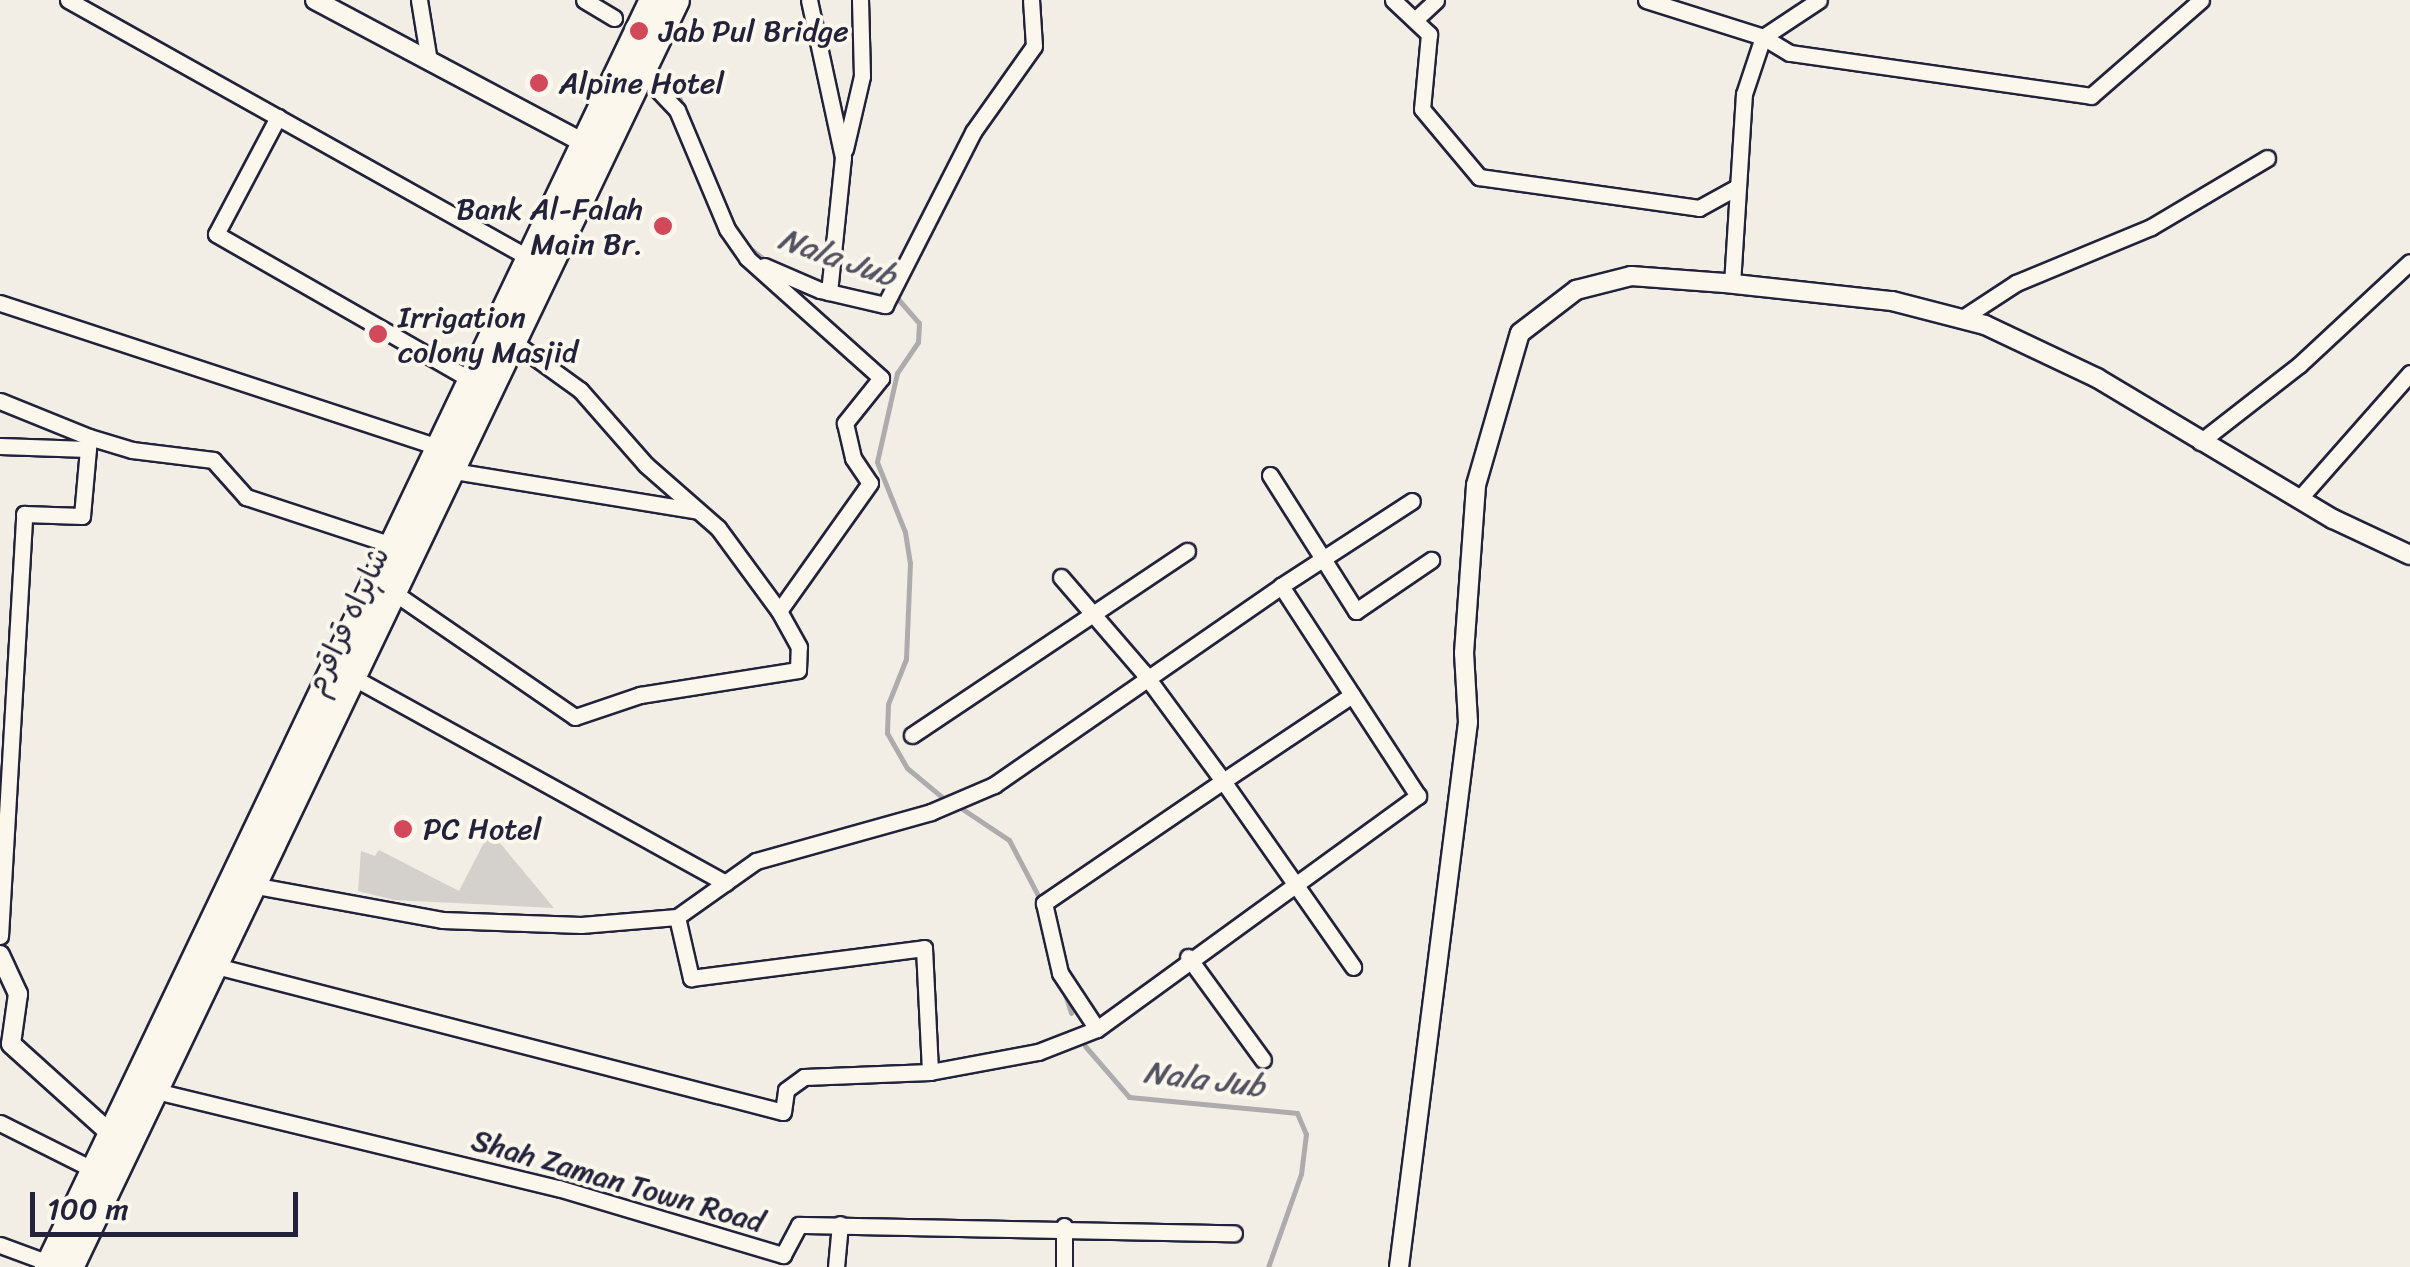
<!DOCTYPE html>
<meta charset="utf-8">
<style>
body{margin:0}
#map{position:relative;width:2410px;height:1267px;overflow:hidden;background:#f2eee5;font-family:Sriracha,"Playpen Sans Arabic",sans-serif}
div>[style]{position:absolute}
.green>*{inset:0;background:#d4d1cc}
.stream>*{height:5px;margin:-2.5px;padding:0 2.5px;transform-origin:2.5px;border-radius:2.5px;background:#aeabad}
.roads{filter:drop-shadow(2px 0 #22223b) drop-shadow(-2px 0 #22223b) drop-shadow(0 2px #22223b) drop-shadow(0 -2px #22223b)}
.minor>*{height:15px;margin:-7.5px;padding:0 7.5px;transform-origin:7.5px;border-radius:7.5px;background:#fbf7ec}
.tertiary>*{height:18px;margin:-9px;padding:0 9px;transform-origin:9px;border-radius:9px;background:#fbf7ec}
.trunk>*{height:25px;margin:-12.5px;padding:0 12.5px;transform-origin:12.5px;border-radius:12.5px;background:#fbf7ec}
.dots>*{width:28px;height:28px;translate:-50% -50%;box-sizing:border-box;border:5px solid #fbf7ec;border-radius:50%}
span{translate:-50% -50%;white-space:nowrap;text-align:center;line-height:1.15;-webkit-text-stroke:8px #fbf7ec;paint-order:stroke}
.poi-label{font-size:30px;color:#22223b}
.left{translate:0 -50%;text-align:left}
.right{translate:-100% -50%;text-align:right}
.street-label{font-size:30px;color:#22223b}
.water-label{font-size:32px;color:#535263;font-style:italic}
.scale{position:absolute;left:30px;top:1192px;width:268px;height:45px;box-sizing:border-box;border:5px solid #22223b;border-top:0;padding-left:12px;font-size:30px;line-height:35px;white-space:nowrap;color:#22223b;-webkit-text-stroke:8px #fbf7ec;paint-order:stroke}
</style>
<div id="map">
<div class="green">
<div style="clip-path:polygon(490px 831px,554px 908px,394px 900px,358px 891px,361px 851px,375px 856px,379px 850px,459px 891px)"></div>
</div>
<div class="stream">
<div style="left:661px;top:76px;width:25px;rotate:48deg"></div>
<div style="left:678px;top:95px;width:82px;rotate:66.9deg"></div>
<div style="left:747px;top:246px;width:24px;rotate:38deg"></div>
<div style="left:867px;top:293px;width:32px;rotate:11deg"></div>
<div style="left:898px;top:299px;width:32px;rotate:49deg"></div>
<div style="left:919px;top:323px;width:19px;rotate:93deg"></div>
<div style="left:918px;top:342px;width:37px;rotate:124deg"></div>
<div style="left:897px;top:373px;width:91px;rotate:102.7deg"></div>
<div style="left:877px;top:462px;width:75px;rotate:68.2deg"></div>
<div style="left:905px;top:532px;width:31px;rotate:81deg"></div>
<div style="left:910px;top:563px;width:96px;rotate:92.4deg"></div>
<div style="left:906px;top:659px;width:48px;rotate:111.8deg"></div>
<div style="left:888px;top:704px;width:29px;rotate:92deg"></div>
<div style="left:887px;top:733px;width:40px;rotate:60.3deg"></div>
<div style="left:907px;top:768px;width:53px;rotate:39.7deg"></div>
<div style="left:958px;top:806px;width:61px;rotate:33.7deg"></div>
<div style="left:1009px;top:840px;width:71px;rotate:62.4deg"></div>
<div style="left:1064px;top:991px;width:23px;rotate:72deg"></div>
<div style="left:1085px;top:1046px;width:67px;rotate:49.2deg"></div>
<div style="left:1129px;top:1097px;width:169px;rotate:5.4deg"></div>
<div style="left:1297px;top:1113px;width:23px;rotate:67deg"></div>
<div style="left:1306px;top:1134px;width:40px;rotate:97.1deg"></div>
<div style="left:1301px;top:1174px;width:99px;rotate:109.5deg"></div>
</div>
<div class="roads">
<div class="minor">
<div style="left:68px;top:0;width:531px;rotate:29.22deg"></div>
<div style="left:419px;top:0;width:62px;rotate:80.7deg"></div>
<div style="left:584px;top:0;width:35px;rotate:31deg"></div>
<div style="left:809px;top:0;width:161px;rotate:77.8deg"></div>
<div style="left:843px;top:157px;width:136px;rotate:95.9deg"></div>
<div style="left:1393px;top:0;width:50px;rotate:43.4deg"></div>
<div style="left:1429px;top:34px;width:75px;rotate:95.3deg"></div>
<div style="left:1422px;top:109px;width:89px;rotate:50deg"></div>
<div style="left:1479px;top:177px;width:222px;rotate:8deg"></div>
<div style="left:1699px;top:208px;width:43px;rotate:-28.9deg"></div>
<div style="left:1646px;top:0;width:123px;rotate:17.5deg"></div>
<div style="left:1763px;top:37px;width:31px;rotate:31deg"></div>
<div style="left:1790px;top:53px;width:304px;rotate:8.1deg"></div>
<div style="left:2091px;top:96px;width:146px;rotate:-41.1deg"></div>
<div style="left:1417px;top:18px;width:26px;rotate:-43deg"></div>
<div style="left:642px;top:73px;width:51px;rotate:46.6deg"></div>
<div style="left:677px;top:110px;width:129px;rotate:67.2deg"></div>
<div style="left:727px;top:229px;width:35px;rotate:55deg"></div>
<div style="left:747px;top:258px;width:180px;rotate:41.8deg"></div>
<div style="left:881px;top:378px;width:58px;rotate:128.7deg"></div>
<div style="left:845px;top:423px;width:36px;rotate:77deg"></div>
<div style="left:853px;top:458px;width:30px;rotate:56deg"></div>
<div style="left:870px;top:483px;width:157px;rotate:125.4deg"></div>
<div style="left:278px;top:117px;width:132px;rotate:117.9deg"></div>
<div style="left:216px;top:234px;width:297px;rotate:29.8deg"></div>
<div style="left:845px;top:149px;width:75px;rotate:-76.9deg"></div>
<div style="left:862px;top:76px;width:76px;rotate:-91.5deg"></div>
<div style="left:764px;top:266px;width:61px;rotate:23.2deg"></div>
<div style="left:820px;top:290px;width:67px;rotate:13deg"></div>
<div style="left:885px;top:305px;width:194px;rotate:-63deg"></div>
<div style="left:973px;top:132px;width:105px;rotate:-54.7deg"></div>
<div style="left:1034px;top:46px;width:46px;rotate:-93.7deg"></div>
<div style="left:1732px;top:284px;width:190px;rotate:-86.4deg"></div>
<div style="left:1744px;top:94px;width:60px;rotate:-71.6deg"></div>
<div style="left:1763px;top:37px;width:67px;rotate:-33.5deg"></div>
<div style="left:0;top:303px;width:464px;rotate:18.2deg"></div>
<div style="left:1961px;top:319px;width:66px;rotate:-33.2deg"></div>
<div style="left:2016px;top:283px;width:146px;rotate:-22.5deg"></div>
<div style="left:2151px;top:227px;width:135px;rotate:-30.7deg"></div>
<div style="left:0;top:401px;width:96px;rotate:22deg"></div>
<div style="left:2200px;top:442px;width:125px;rotate:-37.9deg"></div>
<div style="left:2299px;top:365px;width:151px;rotate:-42.9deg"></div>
<div style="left:0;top:446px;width:88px;rotate:2deg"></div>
<div style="left:454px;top:471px;width:246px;rotate:9.3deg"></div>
<div style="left:1270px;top:475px;width:161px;rotate:57.7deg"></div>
<div style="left:1356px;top:611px;width:91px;rotate:-34.2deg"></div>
<div style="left:2299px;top:499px;width:168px;rotate:-48.6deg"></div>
<div style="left:1061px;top:577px;width:125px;rotate:49.2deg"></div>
<div style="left:1143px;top:672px;width:135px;rotate:53.7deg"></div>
<div style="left:1223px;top:781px;width:217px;rotate:145.7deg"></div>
<div style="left:1044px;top:903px;width:72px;rotate:77.1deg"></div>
<div style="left:1060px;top:973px;width:67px;rotate:56.5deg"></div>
<div style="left:396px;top:594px;width:217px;rotate:34.5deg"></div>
<div style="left:575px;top:717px;width:69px;rotate:-18.7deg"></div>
<div style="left:640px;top:695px;width:160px;rotate:-9deg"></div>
<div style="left:798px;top:670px;width:23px;rotate:-88deg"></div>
<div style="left:799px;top:647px;width:41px;rotate:-119.1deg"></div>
<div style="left:779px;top:611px;width:103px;rotate:-126.3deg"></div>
<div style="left:718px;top:528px;width:96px;rotate:-138.8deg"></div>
<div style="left:646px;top:465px;width:100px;rotate:-131.3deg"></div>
<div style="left:580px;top:390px;width:80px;rotate:-144.1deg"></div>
<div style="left:356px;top:679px;width:422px;rotate:28.9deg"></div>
<div style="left:1352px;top:695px;width:155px;rotate:146.3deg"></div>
<div style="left:1223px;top:781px;width:227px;rotate:55deg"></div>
<div style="left:912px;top:735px;width:331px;rotate:-33.8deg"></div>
<div style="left:257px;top:886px;width:188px;rotate:10.4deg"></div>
<div style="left:442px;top:920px;width:139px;rotate:2.1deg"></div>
<div style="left:581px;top:925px;width:96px;rotate:-4.8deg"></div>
<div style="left:677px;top:917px;width:63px;rotate:77.1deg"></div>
<div style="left:691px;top:978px;width:235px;rotate:-7.3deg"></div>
<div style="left:924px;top:948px;width:124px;rotate:87.2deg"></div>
<div style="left:677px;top:917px;width:97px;rotate:-35.3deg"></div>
<div style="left:756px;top:861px;width:182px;rotate:-15.6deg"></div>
<div style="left:931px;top:812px;width:69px;rotate:-23.2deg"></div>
<div style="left:994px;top:785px;width:349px;rotate:-34.7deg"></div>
<div style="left:0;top:936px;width:423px;rotate:-86.7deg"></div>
<div style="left:24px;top:514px;width:58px;rotate:2deg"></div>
<div style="left:82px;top:516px;width:79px;rotate:-84.9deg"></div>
<div style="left:89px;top:437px;width:45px;rotate:16.8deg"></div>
<div style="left:132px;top:450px;width:82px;rotate:7deg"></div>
<div style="left:213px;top:460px;width:50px;rotate:48.3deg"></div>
<div style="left:246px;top:497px;width:157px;rotate:18.2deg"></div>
<div style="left:1188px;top:957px;width:127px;rotate:53.9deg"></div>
<div style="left:216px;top:966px;width:585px;rotate:14.44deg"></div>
<div style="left:783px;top:1112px;width:22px;rotate:-82deg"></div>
<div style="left:786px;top:1090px;width:22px;rotate:-36deg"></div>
<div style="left:804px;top:1077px;width:126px;rotate:-2.3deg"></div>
<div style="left:930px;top:1072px;width:110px;rotate:-10.5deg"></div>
<div style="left:1038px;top:1052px;width:63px;rotate:-21.3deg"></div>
<div style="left:1097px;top:1029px;width:397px;rotate:-36deg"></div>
<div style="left:1418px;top:796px;width:251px;rotate:-123.1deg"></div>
<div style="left:1281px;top:586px;width:156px;rotate:-33deg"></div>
<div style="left:156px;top:1091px;width:414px;rotate:13.6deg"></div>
<div style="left:558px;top:1188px;width:235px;rotate:16.6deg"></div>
<div style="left:783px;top:1255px;width:34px;rotate:-62deg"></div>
<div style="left:799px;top:1225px;width:435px;rotate:1.1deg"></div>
<div style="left:0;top:1123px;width:105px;rotate:26.6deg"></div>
<div style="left:0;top:1245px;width:52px;rotate:20.2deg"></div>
<div style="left:836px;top:1267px;width:43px;rotate:-84.7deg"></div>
<div style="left:1064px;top:1267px;width:41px;rotate:-90deg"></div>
</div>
<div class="tertiary">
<div style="left:315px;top:0;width:307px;rotate:28deg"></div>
<div style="left:0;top:955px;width:43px;rotate:65.2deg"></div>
<div style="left:18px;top:994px;width:50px;rotate:98deg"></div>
<div style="left:11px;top:1044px;width:135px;rotate:42deg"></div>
<div style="left:1399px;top:1267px;width:549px;rotate:-82.78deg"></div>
<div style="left:1468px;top:722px;width:69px;rotate:-93.3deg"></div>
<div style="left:1464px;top:653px;width:168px;rotate:-85.9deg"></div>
<div style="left:1476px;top:485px;width:158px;rotate:-73.9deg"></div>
<div style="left:1520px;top:333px;width:71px;rotate:-37.5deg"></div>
<div style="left:1576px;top:290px;width:57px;rotate:-14.3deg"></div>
<div style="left:1631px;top:276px;width:94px;rotate:4.3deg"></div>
<div style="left:1725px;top:283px;width:168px;rotate:6.2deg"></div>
<div style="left:1892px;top:301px;width:96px;rotate:14.5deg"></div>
<div style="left:1985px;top:325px;width:124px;rotate:25.3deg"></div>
<div style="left:2097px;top:378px;width:275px;rotate:30.9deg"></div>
<div style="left:2333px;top:519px;width:85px;rotate:25.1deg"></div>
</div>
<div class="trunk">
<div style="left:47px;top:1267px;width:1404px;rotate:-64.48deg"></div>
<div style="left:70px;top:1267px;width:1404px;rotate:-64.44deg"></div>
</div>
</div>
<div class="dots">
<div style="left:639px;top:31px;background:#d1495b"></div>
<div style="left:539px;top:83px;background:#d1495b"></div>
<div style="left:663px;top:226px;background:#d1495b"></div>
<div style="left:378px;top:334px;background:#d1495b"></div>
<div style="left:403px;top:829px;background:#d1495b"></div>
</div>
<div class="poi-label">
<span class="left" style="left:659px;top:31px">Jab Pul Bridge</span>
<span class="left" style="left:559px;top:83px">Alpine Hotel</span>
<span class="right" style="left:643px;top:226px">Bank Al-Falah<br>Main Br.</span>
<span class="left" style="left:398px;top:334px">Irrigation<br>colony Masjid</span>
<span class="left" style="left:423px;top:829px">PC Hotel</span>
</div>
<div class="street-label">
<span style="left:347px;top:621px;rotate:-65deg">شاہراہ قراقرم</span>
<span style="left:618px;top:1181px;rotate:16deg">Shah Zaman Town Road</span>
</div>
<div class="water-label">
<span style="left:837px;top:258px;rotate:19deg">Nala Jub</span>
<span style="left:1204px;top:1080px;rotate:7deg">Nala Jub</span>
</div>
<div class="scale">100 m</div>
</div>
